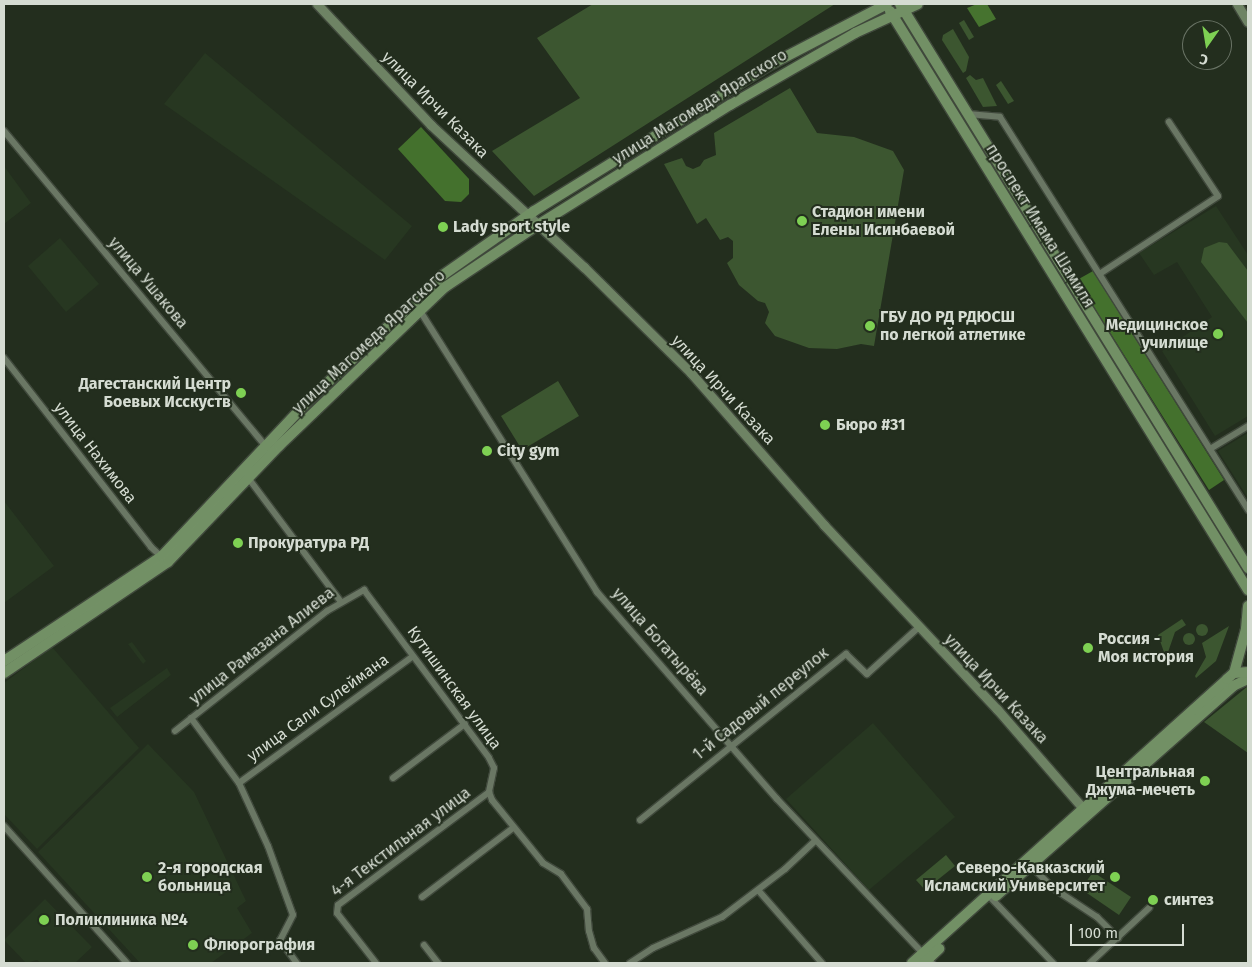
<!DOCTYPE html>
<meta charset="utf-8">
<style>
body{margin:0}
#map{position:relative;width:1252px;height:967px;overflow:hidden;background:#232e1e;font-family:"Fira Sans",sans-serif}
div>[style]{position:absolute}
.built>*{inset:0;background:#273721}
.green>*{inset:0;background:#3c5630}
.round{border-radius:50%}
.forest>*{inset:0;background:#44712d}
.water>*{inset:0;background:#46732f}
.roads{filter:drop-shadow(1px 0 #40493c) drop-shadow(-1px 0 #40493c) drop-shadow(0 1px #40493c) drop-shadow(0 -1px #40493c)}
.street>*{height:6px;margin:-3px;padding:0 3px;transform-origin:3px;border-radius:3px;background:#6a7764}
.secondary>*{height:9px;margin:-4.5px;padding:0 4.5px;transform-origin:4.5px;border-radius:4.5px;background:#6e8364}
.primary>*{height:10px;margin:-5px;padding:0 5px;transform-origin:5px;border-radius:5px;background:#729065}
.dots>*{width:14px;height:14px;translate:-50% -50%;box-sizing:border-box;border:2px solid #232e1e;border-radius:50%}
span{translate:-50% -50%;white-space:nowrap;text-align:center;line-height:1.15;-webkit-text-stroke:4px #232e1e;paint-order:stroke}
.street-label{font-size:16px;color:#d5dcd2}
.poi-label{font-size:16px;color:#d5dcd2;font-weight:700}
.left{translate:0 -50%;text-align:left}
.right{translate:-100% -50%;text-align:right}
.frame{position:absolute;inset:0;border:5px solid #d5dcd2;pointer-events:none}
.north{position:absolute;left:1182px;top:20px;width:50px;height:50px;box-sizing:border-box;background:#232e1e;border:1px solid #6a7466;border-radius:50%;rotate:193deg;font-size:14px;font-weight:700;line-height:20px;text-align:center;color:#d5dcd2}
.north::after{content:'';display:block;margin:auto;width:18px;height:22px;background:#7ed053;clip-path:polygon(50% 0,100% 100%,50% 72%,0 100%)}
.scale{position:absolute;left:1070px;top:924px;width:114px;height:22px;box-sizing:border-box;border:2px solid #d5dcd2;border-top:0;padding-left:6px;font-size:15px;line-height:18px;white-space:nowrap;color:#d5dcd2;-webkit-text-stroke:4px #232e1e;paint-order:stroke}
</style>
<div id="map">
<div class="built">
<div style="clip-path:polygon(205px 53px,412px 226px,385px 260px,164px 104px)"></div>
<div style="clip-path:polygon(4px 166px,31px 203px,4px 224px)"></div>
<div style="clip-path:polygon(1216px 206px,1248px 255px,1248px 416px,1215px 436px,1162px 351px,1212px 317px,1177px 262px,1154px 275px,1139px 253px)"></div>
<div style="clip-path:polygon(60px 238px,99px 284px,66px 312px,28px 266px)"></div>
<div style="clip-path:polygon(1248px 433px,1248px 498px,1218px 451px)"></div>
<div style="clip-path:polygon(4px 501px,54px 566px,4px 603px)"></div>
<div style="clip-path:polygon(132px 642px,146px 661px,143px 664px,128px 644px)"></div>
<div style="clip-path:polygon(52px 647px,139px 748px,37px 849px,4px 814px,4px 683px)"></div>
<div style="clip-path:polygon(167px 668px,171px 675px,117px 717px,110px 708px)"></div>
<div style="clip-path:polygon(873px 723px,955px 817px,869px 890px,786px 799px)"></div>
<div style="clip-path:polygon(148px 744px,194px 792px,246px 901px,237px 908px,252px 933px,211px 963px,140px 963px,38px 852px)"></div>
<div style="clip-path:polygon(45px 899px,92px 947px,75px 963px,41px 963px,37px 960px,26px 963px,4px 940px)"></div>
</div>
<div class="green">
<div style="clip-path:polygon(593px 4px,835px 4px,534px 196px,492px 151px,580px 98px,537px 38px)"></div>
<div style="clip-path:polygon(964px 20px,974px 37px,969px 40px,959px 23px)"></div>
<div style="clip-path:polygon(953px 29px,969px 57px,966px 71px,963px 73px,942px 40px,943px 35px)"></div>
<div style="clip-path:polygon(970px 75px,976px 80px,983px 78px,997px 106px,983px 107px,966px 78px)"></div>
<div style="clip-path:polygon(1001px 81px,1014px 101px,1008px 104px,996px 85px)"></div>
<div style="clip-path:polygon(790px 88px,817px 133px,854px 137px,893px 151px,904px 170px,874px 346px,861px 344px,837px 349px,809px 348px,775px 336px,765px 323px,769px 312px,765px 303px,758px 301px,739px 285px,727px 263px,733px 258px,733px 241px,728px 237px,720px 240px,706px 218px,697px 224px,664px 164px,682px 158px,686px 166px,693px 169px,700px 166px,704px 160px,716px 155px,714px 133px)"></div>
<div style="clip-path:polygon(1219px 242px,1227px 243px,1248px 271px,1248px 323px,1201px 262px,1204px 248px)"></div>
<div style="clip-path:polygon(558px 381px,579px 416px,522px 450px,501px 416px)"></div>
<div style="clip-path:polygon(1182px 619px,1186px 625px,1175px 632px,1166px 658px,1158px 635px)"></div>
<div class="round" style="left:1196px;top:624px;width:12px;height:12px"></div>
<div style="clip-path:polygon(1229px 626px,1216px 661px,1196px 678px,1195px 676px,1206px 657px,1202px 643px)"></div>
<div class="round" style="left:1183px;top:633px;width:12px;height:12px"></div>
<div style="clip-path:polygon(1248px 686px,1248px 753px,1204px 722px)"></div>
<div style="clip-path:polygon(946px 855px,955px 866px,925px 890px,916px 880px)"></div>
<div style="clip-path:polygon(1093px 872px,1131px 897px,1119px 915px,1081px 889px)"></div>
</div>
<div class="forest">
<div style="clip-path:polygon(421px 127px,469px 179px,469px 194px,461px 202px,445px 201px,398px 149px)"></div>
<div style="clip-path:polygon(1093px 271px,1224px 480px,1209px 490px,1077px 280px)"></div>
</div>
<div class="water">
<div style="clip-path:polygon(977px 4px,987px 4px,996px 19px,979px 27px,967px 8px)"></div>
</div>
<div class="roads">
<div class="street">
<div style="left:968px;top:114px;width:32px;rotate:5deg"></div>
<div style="left:1000px;top:117px;width:465px;rotate:57.7deg"></div>
<div style="left:4px;top:131px;width:413px;rotate:50.3deg"></div>
<div style="left:1101px;top:273px;width:140px;rotate:-33.3deg"></div>
<div style="left:1218px;top:196px;width:89px;rotate:-123.5deg"></div>
<div style="left:415px;top:303px;width:342px;rotate:57.8deg"></div>
<div style="left:597px;top:592px;width:274px;rotate:49deg"></div>
<div style="left:777px;top:799px;width:226px;rotate:46.6deg"></div>
<div style="left:4px;top:358px;width:239px;rotate:52.1deg"></div>
<div style="left:151px;top:547px;width:16px;rotate:43deg"></div>
<div style="left:1210px;top:449px;width:44px;rotate:-31.2deg"></div>
<div style="left:246px;top:475px;width:159px;rotate:53.2deg"></div>
<div style="left:191px;top:718px;width:81px;rotate:53.6deg"></div>
<div style="left:239px;top:783px;width:69px;rotate:65.3deg"></div>
<div style="left:268px;top:846px;width:73px;rotate:70.1deg"></div>
<div style="left:293px;top:915px;width:28px;rotate:117deg"></div>
<div style="left:280px;top:940px;width:29px;rotate:54deg"></div>
<div style="left:175px;top:731px;width:194px;rotate:-38.3deg"></div>
<div style="left:327px;top:611px;width:43px;rotate:-29.6deg"></div>
<div style="left:364px;top:590px;width:209px;rotate:53.3deg"></div>
<div style="left:489px;top:758px;width:11px;rotate:63deg"></div>
<div style="left:494px;top:768px;width:25px;rotate:102deg"></div>
<div style="left:489px;top:792px;width:9px;rotate:69deg"></div>
<div style="left:492px;top:800px;width:81px;rotate:51deg"></div>
<div style="left:543px;top:863px;width:21px;rotate:31deg"></div>
<div style="left:561px;top:874px;width:44px;rotate:53.4deg"></div>
<div style="left:587px;top:909px;width:22px;rotate:85deg"></div>
<div style="left:589px;top:931px;width:18px;rotate:74deg"></div>
<div style="left:594px;top:948px;width:19px;rotate:54deg"></div>
<div style="left:393px;top:778px;width:90px;rotate:-36.9deg"></div>
<div style="left:239px;top:783px;width:215px;rotate:-36.1deg"></div>
<div style="left:640px;top:820px;width:265px;rotate:-38.9deg"></div>
<div style="left:846px;top:654px;width:29px;rotate:44deg"></div>
<div style="left:867px;top:674px;width:70px;rotate:-42.1deg"></div>
<div style="left:4px;top:826px;width:184px;rotate:48.1deg"></div>
<div style="left:1029px;top:864px;width:34px;rotate:45deg"></div>
<div style="left:1053px;top:888px;width:53px;rotate:33.4deg"></div>
<div style="left:1097px;top:917px;width:30px;rotate:45deg"></div>
<div style="left:758px;top:890px;width:97px;rotate:48.8deg"></div>
<div style="left:989px;top:896px;width:93px;rotate:46.3deg"></div>
<div style="left:422px;top:897px;width:114px;rotate:-37.2deg"></div>
<div style="left:424px;top:945px;width:23px;rotate:52deg"></div>
<div style="left:376px;top:963px;width:63px;rotate:-128deg"></div>
<div style="left:337px;top:913px;width:8px;rotate:-83deg"></div>
<div style="left:338px;top:905px;width:189px;rotate:-36.8deg"></div>
<div style="left:630px;top:963px;width:27px;rotate:-33deg"></div>
<div style="left:653px;top:948px;width:76px;rotate:-24.2deg"></div>
<div style="left:722px;top:917px;width:79px;rotate:-37.3deg"></div>
<div style="left:785px;top:869px;width:42px;rotate:-43.1deg"></div>
<div style="left:1090px;top:963px;width:81px;rotate:-43deg"></div>
</div>
<div class="secondary">
<div style="left:317px;top:4px;width:166px;rotate:46.7deg"></div>
<div style="left:431px;top:125px;width:209px;rotate:42.9deg"></div>
<div style="left:584px;top:267px;width:151px;rotate:44.7deg"></div>
<div style="left:691px;top:373px;width:202px;rotate:48.8deg"></div>
<div style="left:824px;top:525px;width:253px;rotate:46.8deg"></div>
<div style="left:997px;top:709px;width:138px;rotate:49.1deg"></div>
<div style="left:1237px;top:4px;width:21px;rotate:59deg"></div>
</div>
<div class="primary">
<div style="left:900px;top:4px;width:663px;rotate:58.32deg"></div>
<div style="left:890px;top:11px;width:681px;rotate:58.27deg"></div>
<div style="left:4px;top:661px;width:190px;rotate:-33.6deg"></div>
<div style="left:162px;top:556px;width:214px;rotate:-46.7deg"></div>
<div style="left:309px;top:400px;width:183px;rotate:-43deg"></div>
<div style="left:443px;top:275px;width:111px;rotate:-35.1deg"></div>
<div style="left:534px;top:211px;width:275px;rotate:-31.8deg"></div>
<div style="left:768px;top:66px;width:134px;rotate:-27.5deg"></div>
<div style="left:4px;top:673px;width:198px;rotate:-34.1deg"></div>
<div style="left:168px;top:562px;width:161px;rotate:-46.3deg"></div>
<div style="left:279px;top:446px;width:230px;rotate:-43.8deg"></div>
<div style="left:445px;top:287px;width:110px;rotate:-33.8deg"></div>
<div style="left:536px;top:226px;width:229px;rotate:-32deg"></div>
<div style="left:730px;top:105px;width:144px;rotate:-29.9deg"></div>
<div style="left:855px;top:33px;width:69px;rotate:-24.7deg"></div>
<div style="left:1234px;top:673px;width:46px;rotate:-74.7deg"></div>
<div style="left:1246px;top:629px;width:23px;rotate:-85deg"></div>
<div style="left:996px;top:896px;width:317px;rotate:-41.5deg"></div>
<div style="left:1233px;top:686px;width:17px;rotate:-25deg"></div>
<div style="left:912px;top:963px;width:424px;rotate:-42deg"></div>
<div style="left:1227px;top:679px;width:9px;rotate:-41deg"></div>
<div style="left:1234px;top:673px;width:14px;rotate:-4deg"></div>
<div style="left:924px;top:963px;width:21px;rotate:-43deg"></div>
</div>
</div>
<div class="dots">
<div style="left:802px;top:221px;background:#7ed053"></div>
<div style="left:443px;top:227px;background:#7ed053"></div>
<div style="left:870px;top:326px;background:#7ed053"></div>
<div style="left:1218px;top:334px;background:#7ed053"></div>
<div style="left:241px;top:393px;background:#7ed053"></div>
<div style="left:825px;top:425px;background:#7ed053"></div>
<div style="left:487px;top:451px;background:#7ed053"></div>
<div style="left:238px;top:543px;background:#7ed053"></div>
<div style="left:1088px;top:648px;background:#7ed053"></div>
<div style="left:1205px;top:781px;background:#7ed053"></div>
<div style="left:147px;top:877px;background:#7ed053"></div>
<div style="left:1115px;top:877px;background:#7ed053"></div>
<div style="left:1153px;top:900px;background:#7ed053"></div>
<div style="left:44px;top:920px;background:#7ed053"></div>
<div style="left:193px;top:945px;background:#7ed053"></div>
</div>
<div class="street-label">
<span style="left:435px;top:105px;rotate:45deg">улица Ирчи Казака</span>
<span style="left:700px;top:107px;rotate:-32deg">улица Магомеда Ярагского</span>
<span style="left:1040px;top:226px;rotate:58deg">проспект Имама Шамиля</span>
<span style="left:148px;top:283px;rotate:50deg">улица Ушакова</span>
<span style="left:369px;top:342px;rotate:-43deg">улица Магомеда Ярагского</span>
<span style="left:723px;top:390px;rotate:47deg">улица Ирчи Казака</span>
<span style="left:95px;top:453px;rotate:52deg">улица Нахимова</span>
<span style="left:660px;top:642px;rotate:49deg">улица Богатырёва</span>
<span style="left:262px;top:646px;rotate:-38deg">улица Рамазана Алиева</span>
<span style="left:454px;top:688px;rotate:54deg">Кутишинская улица</span>
<span style="left:996px;top:689px;rotate:47deg">улица Ирчи Казака</span>
<span style="left:761px;top:704px;rotate:-39deg">1-й Садовый переулок</span>
<span style="left:318px;top:708px;rotate:-36deg">улица Сали Сулеймана</span>
<span style="left:401px;top:842px;rotate:-37deg">4-я Текстильная улица</span>
</div>
<div class="poi-label">
<span class="left" style="left:812px;top:221px">Стадион имени<br>Елены Исинбаевой</span>
<span class="left" style="left:453px;top:227px">Lady sport style</span>
<span class="left" style="left:880px;top:326px">ГБУ ДО РД РДЮСШ<br>по легкой атлетике</span>
<span class="right" style="left:1208px;top:334px">Медицинское<br>училище</span>
<span class="right" style="left:231px;top:393px">Дагестанский Центр<br>Боевых Исскуств</span>
<span class="left" style="left:836px;top:425px">Бюро #31</span>
<span class="left" style="left:497px;top:451px">City gym</span>
<span class="left" style="left:248px;top:543px">Прокуратура РД</span>
<span class="left" style="left:1098px;top:648px">Россия -<br>Моя история</span>
<span class="right" style="left:1195px;top:781px">Центральная<br>Джума-мечеть</span>
<span class="left" style="left:158px;top:877px">2-я городская<br>больница</span>
<span class="right" style="left:1105px;top:877px">Северо-Кавказский<br>Исламский Университет</span>
<span class="left" style="left:1164px;top:900px">синтез</span>
<span class="left" style="left:55px;top:920px">Поликлиника №4</span>
<span class="left" style="left:204px;top:945px">Флюрография</span>
</div>
<div class="frame"></div>
<div class="north">С</div>
<div class="scale">100 m</div>
</div>
